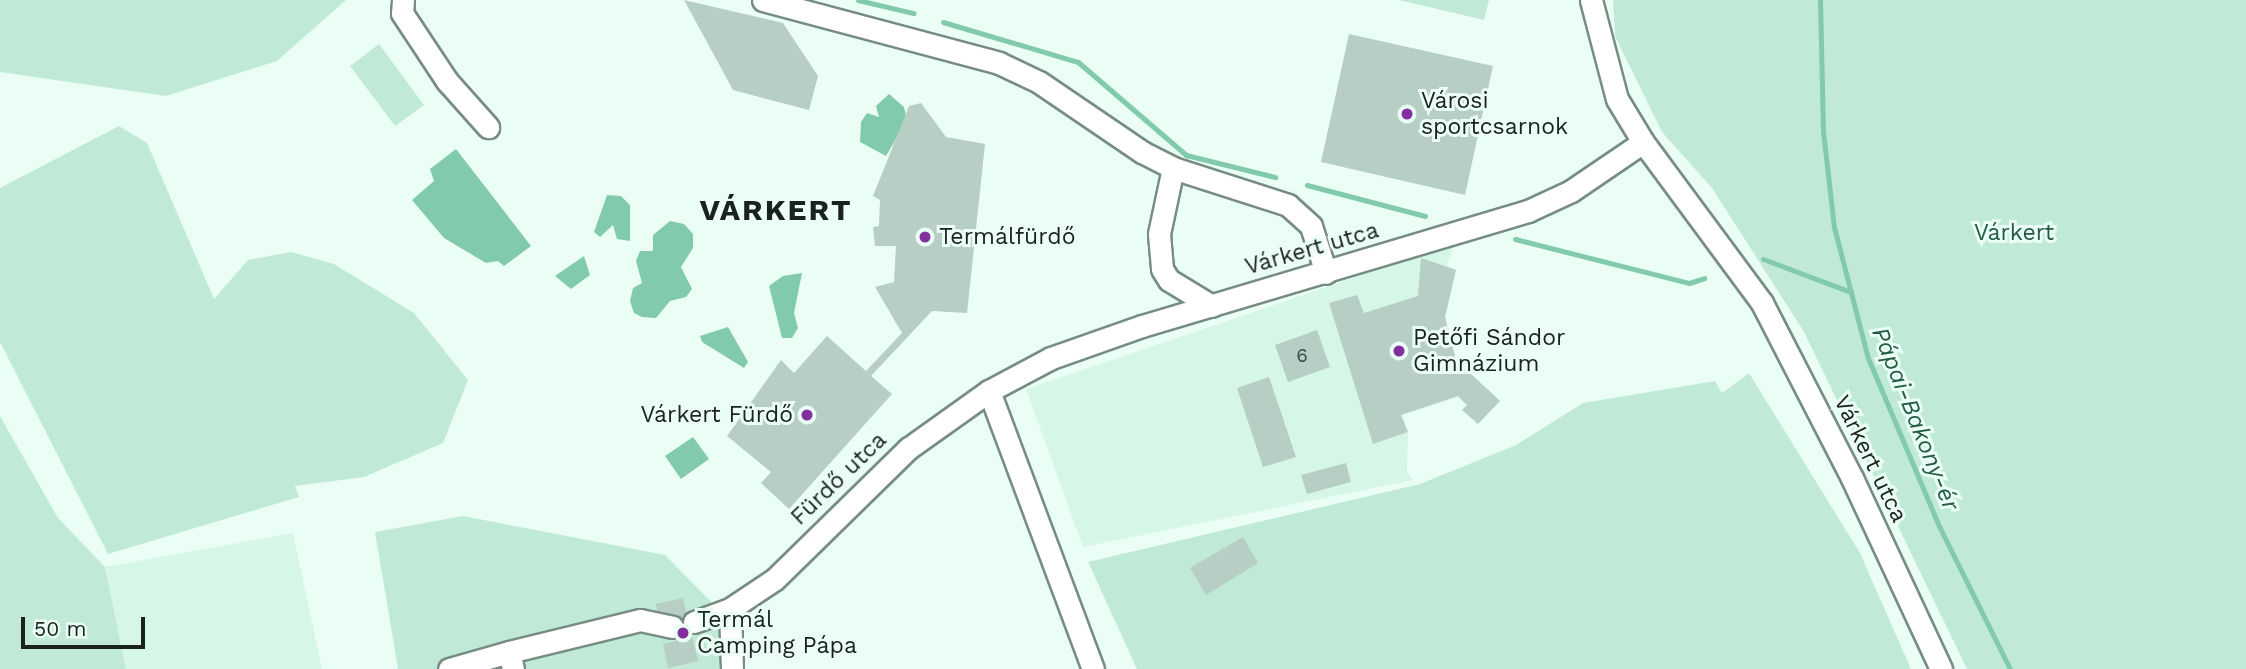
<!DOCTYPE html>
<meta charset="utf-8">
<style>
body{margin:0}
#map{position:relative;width:2246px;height:669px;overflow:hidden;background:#eafef5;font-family:"Work Sans",sans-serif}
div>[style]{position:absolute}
.built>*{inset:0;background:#d6f7e8}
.green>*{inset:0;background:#c0ead7}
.water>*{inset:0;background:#82caac}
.stream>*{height:5px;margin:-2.5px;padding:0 2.5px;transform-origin:2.5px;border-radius:2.5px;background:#82caac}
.building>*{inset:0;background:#b6cec3}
.roads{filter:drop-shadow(2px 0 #778d83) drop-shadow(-2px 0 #778d83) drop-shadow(0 2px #778d83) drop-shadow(0 -2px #778d83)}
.minor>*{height:21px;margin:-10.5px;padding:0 10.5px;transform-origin:10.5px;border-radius:10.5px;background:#fff}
.dots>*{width:19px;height:19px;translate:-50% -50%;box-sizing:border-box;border:4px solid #eafef5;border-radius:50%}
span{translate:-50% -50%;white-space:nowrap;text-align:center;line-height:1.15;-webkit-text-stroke:6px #eafef5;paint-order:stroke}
.number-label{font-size:19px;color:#414d47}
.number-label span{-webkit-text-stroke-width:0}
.poi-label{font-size:23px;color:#1a221e}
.left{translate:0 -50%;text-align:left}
.right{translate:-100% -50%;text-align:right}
.park-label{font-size:23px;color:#235b47}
.street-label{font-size:23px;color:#1a221e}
.water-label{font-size:24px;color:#245b47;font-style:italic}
.district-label{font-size:30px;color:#1a221e;font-weight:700;letter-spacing:2px}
.scale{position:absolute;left:21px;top:617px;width:124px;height:32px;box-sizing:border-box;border:4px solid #1a221e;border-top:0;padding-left:9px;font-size:21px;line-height:24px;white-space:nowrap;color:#1a221e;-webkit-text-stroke:5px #eafef5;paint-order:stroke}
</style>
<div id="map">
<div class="built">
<div style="clip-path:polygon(1454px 244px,1447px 265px,1456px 270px,1445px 317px,1456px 360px,1500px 401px,1478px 424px,1462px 410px,1467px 405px,1458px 397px,1402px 415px,1408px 432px,1407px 471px,1413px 480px,1083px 547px,1026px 389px)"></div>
<div style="clip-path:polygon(293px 533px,322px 669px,126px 669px,105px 567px)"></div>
</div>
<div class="green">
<div style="clip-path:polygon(0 0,346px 0,277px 61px,166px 96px,0 72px)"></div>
<div style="clip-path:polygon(1399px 0,1489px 0,1484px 20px)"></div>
<div style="clip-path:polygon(1613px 0,2246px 0,2246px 669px,1967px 669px,1804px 332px,1712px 188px,1662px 132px,1615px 36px)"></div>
<div style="clip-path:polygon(379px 44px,424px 105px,395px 126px,350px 66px)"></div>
<div style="clip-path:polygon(119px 126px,147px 143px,214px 299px,248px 260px,291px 252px,334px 264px,414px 313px,468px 380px,443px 443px,364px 477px,295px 486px,299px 497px,108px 554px,0 342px,0 188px)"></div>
<div style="clip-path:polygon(1749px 373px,1860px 553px,1911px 669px,1137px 669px,1088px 562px,1420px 484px,1516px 445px,1583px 403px,1715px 381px,1722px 393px)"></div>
<div style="clip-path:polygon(0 416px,58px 518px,105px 567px,126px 669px,0 669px)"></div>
<div style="clip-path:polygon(463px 516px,665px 555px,737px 628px,745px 669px,398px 669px,375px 532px)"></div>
</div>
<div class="water">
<div style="clip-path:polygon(889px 94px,904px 107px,907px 120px,886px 156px,860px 142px,861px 122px,867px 113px,879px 117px,876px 106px)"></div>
<div style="clip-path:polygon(456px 149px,531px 246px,504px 266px,498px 261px,486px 263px,444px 238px,412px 200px,434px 181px,430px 169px)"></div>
<div style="clip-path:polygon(607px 195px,621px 196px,630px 205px,630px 241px,617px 239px,613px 225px,600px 237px,594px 232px)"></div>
<div style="clip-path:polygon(670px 221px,684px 224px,693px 234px,693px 248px,681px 267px,692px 289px,686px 297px,670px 301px,656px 318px,642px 317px,634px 313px,630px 301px,633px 288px,642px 283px,636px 261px,640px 251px,653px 251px,653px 235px)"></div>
<div style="clip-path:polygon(584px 256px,590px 275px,571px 289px,555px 276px)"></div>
<div style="clip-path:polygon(802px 273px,794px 313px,798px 328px,792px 338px,782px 338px,769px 286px,783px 276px)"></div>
<div style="clip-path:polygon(728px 327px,748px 362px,744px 368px,702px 342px,700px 336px)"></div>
<div style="clip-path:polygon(693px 437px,709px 459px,681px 479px,665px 456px)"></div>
</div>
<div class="stream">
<div style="left:858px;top:0;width:57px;rotate:13.3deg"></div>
<div style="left:1820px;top:0;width:131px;rotate:88.7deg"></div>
<div style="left:1823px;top:131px;width:97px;rotate:83.5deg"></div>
<div style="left:1834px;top:227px;width:135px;rotate:75.5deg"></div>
<div style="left:1868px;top:358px;width:182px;rotate:67.1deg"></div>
<div style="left:1939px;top:526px;width:160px;rotate:63.6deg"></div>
<div style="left:943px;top:22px;width:141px;rotate:16.5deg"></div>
<div style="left:1078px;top:62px;width:143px;rotate:40.7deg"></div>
<div style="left:1186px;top:155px;width:92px;rotate:13.9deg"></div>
<div style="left:1307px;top:185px;width:122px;rotate:14.7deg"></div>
<div style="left:1515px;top:239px;width:179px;rotate:14.2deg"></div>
<div style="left:1689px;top:283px;width:16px;rotate:-18deg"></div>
<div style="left:1763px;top:259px;width:94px;rotate:20.6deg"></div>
</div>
<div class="building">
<div style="clip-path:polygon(684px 0,783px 23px,818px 76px,809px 110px,733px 90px)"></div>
<div style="clip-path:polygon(1349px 34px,1493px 66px,1465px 195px,1321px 162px)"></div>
<div style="clip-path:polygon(921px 103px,946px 137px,985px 144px,967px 313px,932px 311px,871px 376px,892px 394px,789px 509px,761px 483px,771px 472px,727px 436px,781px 360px,794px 373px,827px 336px,866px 371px,902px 333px,875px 287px,894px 282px,896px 246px,875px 246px,873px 227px,879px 226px,880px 200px,873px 196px,909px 106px)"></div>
<div style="clip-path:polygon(1421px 258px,1456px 270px,1445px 317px,1456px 360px,1500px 401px,1478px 424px,1462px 410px,1467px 405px,1458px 396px,1401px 415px,1408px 432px,1373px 444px,1329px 303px,1357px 295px,1364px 313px,1418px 296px)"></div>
<div style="clip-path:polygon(1317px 330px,1330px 367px,1288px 382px,1275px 345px)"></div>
<div style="clip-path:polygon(1269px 377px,1296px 457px,1263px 467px,1237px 388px)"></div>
<div style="clip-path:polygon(1346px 463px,1351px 482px,1307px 494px,1301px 475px)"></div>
<div style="clip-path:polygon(1243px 537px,1258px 563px,1206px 595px,1190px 568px)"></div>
<div style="clip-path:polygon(683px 598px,698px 661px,668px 668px,663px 644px,676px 641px,671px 622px,660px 625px,656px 604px)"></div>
</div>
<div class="roads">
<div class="minor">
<div style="left:403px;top:0;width:13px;rotate:94deg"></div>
<div style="left:402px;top:13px;width:82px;rotate:56.5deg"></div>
<div style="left:447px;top:81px;width:62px;rotate:48.3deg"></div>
<div style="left:763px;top:0;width:244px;rotate:14.9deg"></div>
<div style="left:999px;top:63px;width:44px;rotate:25.4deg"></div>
<div style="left:1039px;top:82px;width:125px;rotate:34.2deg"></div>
<div style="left:1142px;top:152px;width:35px;rotate:27deg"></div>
<div style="left:1173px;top:168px;width:121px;rotate:17.8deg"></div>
<div style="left:1288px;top:205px;width:31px;rotate:42deg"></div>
<div style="left:1311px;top:226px;width:49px;rotate:72.3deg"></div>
<div style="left:1591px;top:0;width:102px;rotate:75.3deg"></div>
<div style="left:1617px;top:99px;width:50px;rotate:58.8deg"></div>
<div style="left:1643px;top:142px;width:200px;rotate:53.5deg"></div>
<div style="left:1762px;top:303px;width:197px;rotate:62.8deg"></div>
<div style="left:1852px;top:478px;width:211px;rotate:65deg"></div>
<div style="left:1173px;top:168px;width:67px;rotate:102deg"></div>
<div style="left:1159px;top:234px;width:35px;rotate:85deg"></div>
<div style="left:1162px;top:269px;width:13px;rotate:58deg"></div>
<div style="left:1169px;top:280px;width:50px;rotate:31.2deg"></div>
<div style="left:989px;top:391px;width:297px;rotate:69.5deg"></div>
<div style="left:730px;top:609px;width:60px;rotate:88.1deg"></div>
<div style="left:694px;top:622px;width:38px;rotate:-20deg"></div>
<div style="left:730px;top:609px;width:54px;rotate:-33.7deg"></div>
<div style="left:775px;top:579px;width:187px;rotate:-44.4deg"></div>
<div style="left:909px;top:448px;width:98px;rotate:-35.5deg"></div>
<div style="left:989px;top:391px;width:70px;rotate:-28deg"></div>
<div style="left:1051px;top:358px;width:96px;rotate:-19.4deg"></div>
<div style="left:1142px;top:326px;width:403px;rotate:-16.6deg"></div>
<div style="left:1528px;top:211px;width:47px;rotate:-24.9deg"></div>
<div style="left:1571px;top:191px;width:87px;rotate:-34.2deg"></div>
<div style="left:449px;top:669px;width:62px;rotate:-15.8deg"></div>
<div style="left:513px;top:669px;width:17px;rotate:-103deg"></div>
<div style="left:509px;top:652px;width:135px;rotate:-13.7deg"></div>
<div style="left:640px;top:620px;width:33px;rotate:12deg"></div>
</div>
</div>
<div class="dots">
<div style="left:1407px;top:114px;background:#83309f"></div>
<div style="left:925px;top:237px;background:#83309f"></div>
<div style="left:1399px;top:351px;background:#83309f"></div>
<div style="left:807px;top:415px;background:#83309f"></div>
<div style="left:683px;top:633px;background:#83309f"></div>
</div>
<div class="number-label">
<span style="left:1302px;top:356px">6</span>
</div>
<div class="poi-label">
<span class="left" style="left:1421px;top:114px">Városi<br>sportcsarnok</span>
<span class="left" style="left:939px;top:237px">Termálfürdő</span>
<span class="left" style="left:1413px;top:351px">Petőfi Sándor<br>Gimnázium</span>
<span class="right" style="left:793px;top:415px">Várkert Fürdő</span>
<span class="left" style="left:697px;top:633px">Termál<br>Camping Pápa</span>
</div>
<div class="park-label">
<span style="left:2014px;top:233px">Várkert</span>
</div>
<div class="street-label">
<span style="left:1312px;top:249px;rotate:-16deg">Várkert utca</span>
<span style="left:1870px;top:459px;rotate:64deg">Várkert utca</span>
<span style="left:839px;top:479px;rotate:-44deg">Fürdő utca</span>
</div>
<div class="water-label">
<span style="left:1915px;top:419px;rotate:68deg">Pápai-Bakony-ér</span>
</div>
<div class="district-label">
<span style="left:776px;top:210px">VÁRKERT</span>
</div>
<div class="scale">50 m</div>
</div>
